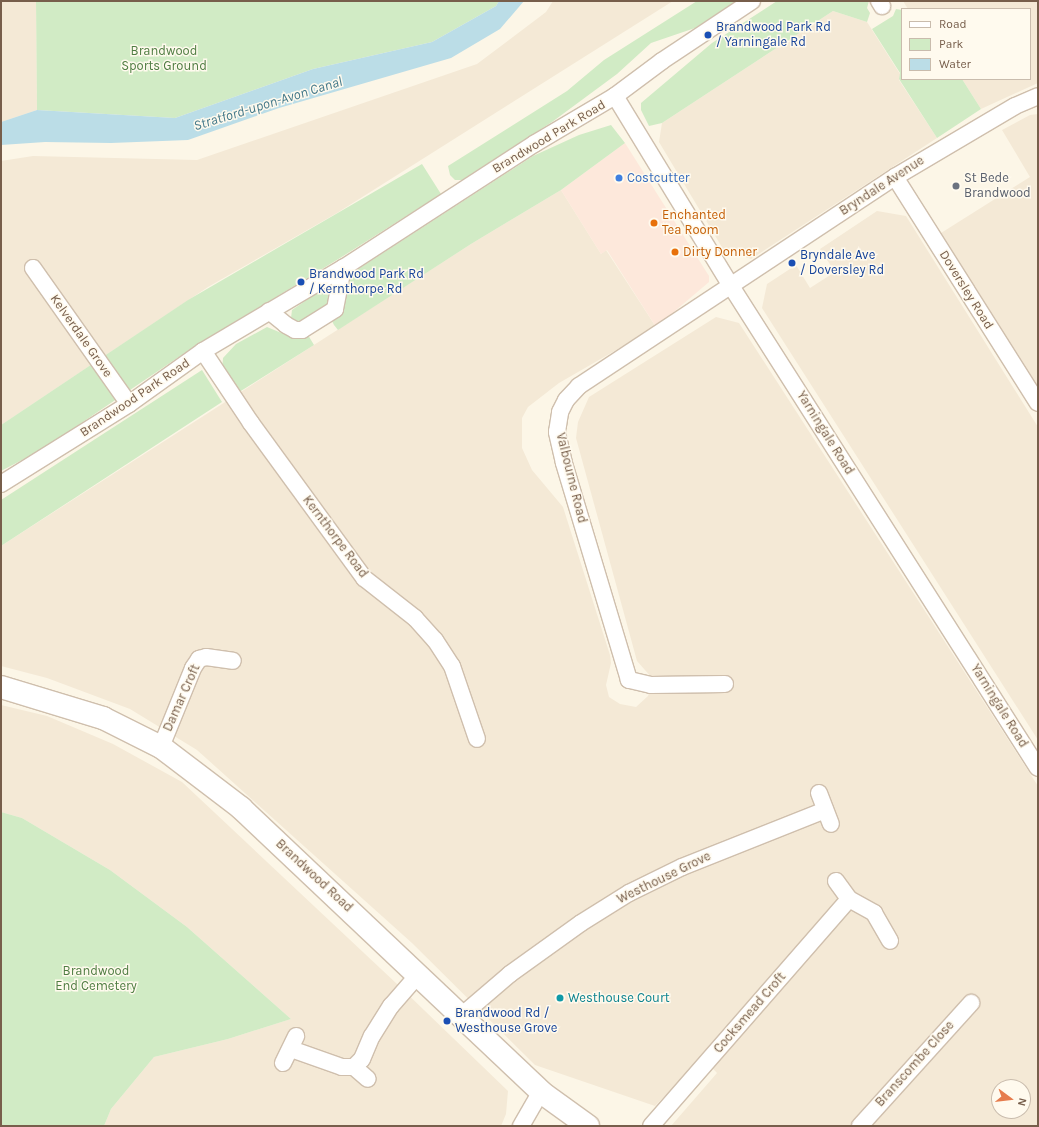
<!DOCTYPE html>
<style>
body{margin:0}
#map{position:relative;width:1039px;height:1127px;overflow:hidden;background:#fcf6e7;font-family:Karla,sans-serif}
div>[style]{position:absolute}
.residential>*{inset:0;background:#f4e9d6}
.commercial>*{inset:0;background:#fde8db}
.green>*{inset:0;background:#d1ebc5}
.water>*{inset:0;background:#bbdde7}
.roads{filter:drop-shadow(1px 0 #cfbfad) drop-shadow(-1px 0 #cfbfad) drop-shadow(0 1px #cfbfad) drop-shadow(0 -1px #cfbfad)}
.street>*{height:16px;margin:-8px;padding:0 8px;transform-origin:8px;border-radius:8px;background:#fff}
.secondary>*{height:22px;margin:-11px;padding:0 11px;transform-origin:11px;border-radius:11px;background:#fff}
.dots>*{width:11px;height:11px;translate:-50% -50%;box-sizing:border-box;border:2px solid #fffaee;border-radius:50%}
span{translate:-50% -50%;white-space:nowrap;text-align:center;line-height:1.15;-webkit-text-stroke:3px #fffaee;paint-order:stroke}
.transit-label{font-size:13px;color:#164399}
.left{translate:0 -50%;text-align:left}
.park-label{font-size:13px;color:#4f7d42}
.street-label{font-size:13px;color:#775e4b}
.shop-label{font-size:13px;color:#366cbe}
.worship-label{font-size:13px;color:#5b616d}
.food-label{font-size:13px;color:#c56008}
.culture-label{font-size:13px;color:#0d838f}
.water-label{font-size:14px;color:#44798a;font-style:italic}
.frame{position:absolute;inset:0;border:2px solid #775e4b;pointer-events:none}
.legend{position:absolute;left:901px;top:8px;width:130px;height:72px;box-sizing:border-box;background:#fffaee;border:1px solid #c9bcad;margin:0;padding:5px 7px;list-style:none;font-size:12px;color:#775e4b}
.legend li{display:flex;align-items:center;gap:8px;height:20px}
.legend b{width:20px;border:1px solid #c9bcad}
.north{position:absolute;left:991px;top:1079px;width:40px;height:40px;box-sizing:border-box;background:#fffaee;border:1px solid #c9bcad;border-radius:50%;rotate:105deg;font-size:11px;font-weight:700;line-height:16px;text-align:center;color:#775e4b}
.north::after{content:'';display:block;margin:auto;width:14px;height:18px;background:#e67c4d;clip-path:polygon(50% 0,100% 100%,50% 72%,0 100%)}
</style>
<div id="map">
<div class="residential">
<div style="clip-path:polygon(1px 1px,36px 1px,37px 110px,1px 122px)"></div>
<div style="clip-path:polygon(553px 1px,673px 1px,337px 213px,208px 287px,1px 425px,1px 161px,33px 156px,197px 160px,477px 64px,546px 12px)"></div>
<div style="clip-path:polygon(903px 1px,1038px 1px,1038px 83px,981px 109px,962px 79px,1030px 79px,1030px 9px,908px 9px)"></div>
<div style="clip-path:polygon(833px 11px,867px 22px,900px 74px,899px 80px,937px 138px,751px 259px,723px 249px,659px 142px,662px 123px)"></div>
<div style="clip-path:polygon(1038px 114px,1038px 386px,941px 233px,1030px 177px,1002px 130px,1030px 115px)"></div>
<div style="clip-path:polygon(evenodd,561px 190px,601px 254px,606px 250px,656px 327px,559px 383px,528px 407px,522px 418px,522px 448px,532px 470px,563px 507px,610px 655px,611px 663px,606px 685px,609px 697px,620px 704px,636px 707px,648px 696px,652px 686px,652px 678px,637px 661px,576px 438px,578px 422px,589px 397px,716px 317px,739px 323px,1038px 786px,1038px 1126px,671px 1126px,717px 1073px,702px 1057px,655px 1106px,535px 1065px,412px 943px,197px 750px,130px 709px,47px 678px,1px 666px,1px 546px,471px 244px,561px 190px,999px 1087px,1023px 1087px,1023px 1111px,999px 1111px,999px 1087px)"></div>
<div style="clip-path:polygon(877px 211px,906px 216px,1038px 427px,1038px 740px,762px 308px,767px 284px,796px 265px,810px 288px,835px 272px,820px 249px)"></div>
<div style="clip-path:polygon(1px 705px,47px 716px,113px 744px,182px 782px,397px 984px,508px 1091px,506px 1114px,501px 1126px,104px 1126px,111px 1109px,154px 1057px,228px 1039px,291px 1019px,187px 927px,110px 870px,22px 818px,1px 812px)"></div>
</div>
<div class="commercial">
<div style="clip-path:polygon(625px 143px,709px 276px,709px 282px,656px 327px,607px 250px,601px 254px,561px 190px)"></div>
</div>
<div class="green">
<div style="clip-path:polygon(36px 1px,499px 1px,496px 6px,432px 42px,313px 69px,175px 118px,37px 110px)"></div>
<div style="clip-path:polygon(697px 1px,738px 1px,695px 28px,651px 43px,617px 74px,552px 122px,462px 180px,455px 180px,450px 175px,448px 166px,567px 91px,604px 60px)"></div>
<div style="clip-path:polygon(777px 1px,869px 1px,867px 8px,870px 13px,867px 22px,833px 11px,662px 123px,649px 126px,641px 110px,641px 103px,712px 43px)"></div>
<div style="clip-path:polygon(896px 9px,902px 10px,902px 79px,962px 79px,981px 109px,937px 138px,899px 79px,900px 73px,872px 29px,893px 16px)"></div>
<div style="clip-path:polygon(611px 125px,625px 143px,561px 190px,471px 244px,338px 330px,334px 325px,332px 321px,340px 311px,352px 273px,533px 156px,579px 135px)"></div>
<div style="clip-path:polygon(422px 164px,441px 194px,340px 258px,189px 350px,43px 449px,1px 471px,1px 425px,188px 300px)"></div>
<div style="clip-path:polygon(330px 284px,334px 286px,330px 306px,300px 325px,291px 318px,292px 310px)"></div>
<div style="clip-path:polygon(267px 327px,296px 339px,308px 335px,314px 345px,236px 394px,222px 370px,223px 358px,236px 344px)"></div>
<div style="clip-path:polygon(202px 370px,222px 402px,1px 546px,1px 500px)"></div>
<div style="clip-path:polygon(1px 812px,22px 818px,110px 870px,187px 927px,291px 1019px,228px 1039px,154px 1057px,111px 1109px,104px 1126px,1px 1126px)"></div>
</div>
<div class="water">
<div style="clip-path:polygon(499px 1px,524px 1px,500px 29px,451px 58px,279px 108px,188px 140px,111px 143px,45px 142px,1px 145px,1px 122px,37px 110px,175px 118px,313px 69px,432px 42px,496px 6px)"></div>
</div>
<div class="roads">
<div class="street">
<div style="left:879px;top:1px;width:6px;rotate:59deg"></div>
<div style="left:615px;top:96px;width:223px;rotate:58.6deg"></div>
<div style="left:731px;top:286px;width:571px;rotate:57.51deg"></div>
<div style="left:895px;top:177px;width:267px;rotate:57.7deg"></div>
<div style="left:33px;top:268px;width:166px;rotate:54.8deg"></div>
<div style="left:269px;top:311px;width:22px;rotate:39deg"></div>
<div style="left:286px;top:325px;width:10px;rotate:29deg"></div>
<div style="left:295px;top:330px;width:7px"></div>
<div style="left:302px;top:330px;width:39px;rotate:-32deg"></div>
<div style="left:335px;top:309px;width:42px;rotate:-79deg"></div>
<div style="left:203px;top:351px;width:87px;rotate:56.3deg"></div>
<div style="left:251px;top:423px;width:192px;rotate:53.9deg"></div>
<div style="left:364px;top:578px;width:65px;rotate:38.1deg"></div>
<div style="left:415px;top:618px;width:30px;rotate:48deg"></div>
<div style="left:435px;top:640px;width:31px;rotate:57deg"></div>
<div style="left:452px;top:666px;width:77px;rotate:71.1deg"></div>
<div style="left:1px;top:484px;width:151px;rotate:-32deg"></div>
<div style="left:129px;top:404px;width:91px;rotate:-35.6deg"></div>
<div style="left:203px;top:351px;width:163px;rotate:-30.7deg"></div>
<div style="left:343px;top:268px;width:228px;rotate:-33deg"></div>
<div style="left:534px;top:144px;width:94px;rotate:-30.7deg"></div>
<div style="left:615px;top:96px;width:59px;rotate:-36.7deg"></div>
<div style="left:662px;top:61px;width:108px;rotate:-33.7deg"></div>
<div style="left:725px;top:684px;width:74px;rotate:179.2deg"></div>
<div style="left:651px;top:685px;width:23px;rotate:-167deg"></div>
<div style="left:629px;top:680px;width:227px;rotate:-106.7deg"></div>
<div style="left:564px;top:463px;width:32px;rotate:-103deg"></div>
<div style="left:557px;top:432px;width:20px;rotate:-81deg"></div>
<div style="left:560px;top:412px;width:13px;rotate:-63deg"></div>
<div style="left:566px;top:400px;width:19px;rotate:-47deg"></div>
<div style="left:579px;top:386px;width:379px;rotate:-33.5deg"></div>
<div style="left:895px;top:177px;width:139px;rotate:-30.6deg"></div>
<div style="left:1015px;top:106px;width:25px;rotate:-23deg"></div>
<div style="left:161px;top:747px;width:85px;rotate:-67.9deg"></div>
<div style="left:193px;top:668px;width:11px;rotate:-56deg"></div>
<div style="left:199px;top:659px;width:7px;rotate:-16deg"></div>
<div style="left:206px;top:657px;width:27px;rotate:8deg"></div>
<div style="left:819px;top:793px;width:33px;rotate:69deg"></div>
<div style="left:836px;top:881px;width:22px;rotate:54deg"></div>
<div style="left:849px;top:899px;width:29px;rotate:29deg"></div>
<div style="left:874px;top:913px;width:32px;rotate:60deg"></div>
<div style="left:461px;top:1016px;width:65px;rotate:-40.6deg"></div>
<div style="left:510px;top:974px;width:87px;rotate:-35.7deg"></div>
<div style="left:581px;top:923px;width:57px;rotate:-32deg"></div>
<div style="left:629px;top:893px;width:59px;rotate:-26.1deg"></div>
<div style="left:682px;top:867px;width:154px;rotate:-21.7deg"></div>
<div style="left:291px;top:1049px;width:54px;rotate:19.4deg"></div>
<div style="left:342px;top:1067px;width:12px"></div>
<div style="left:354px;top:1067px;width:11px;rotate:-45deg"></div>
<div style="left:362px;top:1059px;width:25px;rotate:-67deg"></div>
<div style="left:372px;top:1036px;width:36px;rotate:-58deg"></div>
<div style="left:391px;top:1006px;width:41px;rotate:-48.9deg"></div>
<div style="left:283px;top:1063px;width:30px;rotate:-64deg"></div>
<div style="left:354px;top:1067px;width:18px;rotate:41deg"></div>
<div style="left:521px;top:1126px;width:39px;rotate:-60deg"></div>
<div style="left:651px;top:1126px;width:301px;rotate:-48.9deg"></div>
<div style="left:860px;top:1126px;width:166px;rotate:-47.9deg"></div>
</div>
<div class="secondary">
<div style="left:1px;top:687px;width:107px;rotate:16.9deg"></div>
<div style="left:103px;top:718px;width:65px;rotate:26.6deg"></div>
<div style="left:161px;top:747px;width:101px;rotate:37.3deg"></div>
<div style="left:241px;top:808px;width:413px;rotate:43.4deg"></div>
<div style="left:541px;top:1092px;width:58px;rotate:35.9deg"></div>
</div>
</div>
<div class="dots">
<div style="left:708px;top:35px;background:#1a4fb4"></div>
<div style="left:619px;top:178px;background:#3f7fe0"></div>
<div style="left:956px;top:186px;background:#6b7280"></div>
<div style="left:654px;top:223px;background:#e8710a"></div>
<div style="left:675px;top:252px;background:#e8710a"></div>
<div style="left:792px;top:263px;background:#1a4fb4"></div>
<div style="left:301px;top:282px;background:#1a4fb4"></div>
<div style="left:560px;top:998px;background:#0f9aa8"></div>
<div style="left:447px;top:1021px;background:#1a4fb4"></div>
</div>
<div class="transit-label">
<span class="left" style="left:716px;top:35px">Brandwood Park Rd<br>/ Yarningale Rd</span>
<span class="left" style="left:800px;top:263px">Bryndale Ave<br>/ Doversley Rd</span>
<span class="left" style="left:309px;top:282px">Brandwood Park Rd<br>/ Kernthorpe Rd</span>
<span class="left" style="left:455px;top:1021px">Brandwood Rd /<br>Westhouse Grove</span>
</div>
<div class="park-label">
<span style="left:164px;top:59px">Brandwood<br>Sports Ground</span>
<span style="left:96px;top:979px">Brandwood<br>End Cemetery</span>
</div>
<div class="street-label">
<span style="left:549px;top:137px;rotate:-31deg">Brandwood Park Road</span>
<span style="left:882px;top:186px;rotate:-33deg">Bryndale Avenue</span>
<span style="left:966px;top:290px;rotate:58deg">Doversley Road</span>
<span style="left:81px;top:336px;rotate:55deg">Kelverdale Grove</span>
<span style="left:135px;top:398px;rotate:-34deg">Brandwood Park Road</span>
<span style="left:825px;top:433px;rotate:58deg">Yarningale Road</span>
<span style="left:571px;top:478px;rotate:76deg">Valbourne Road</span>
<span style="left:335px;top:537px;rotate:53deg">Kernthorpe Road</span>
<span style="left:182px;top:698px;rotate:-66deg">Damar Croft</span>
<span style="left:999px;top:706px;rotate:58deg">Yarningale Road</span>
<span style="left:314px;top:876px;rotate:43deg">Brandwood Road</span>
<span style="left:664px;top:878px;rotate:-26deg">Westhouse Grove</span>
<span style="left:750px;top:1013px;rotate:-49deg">Cocksmead Croft</span>
<span style="left:915px;top:1064px;rotate:-48deg">Branscombe Close</span>
</div>
<div class="shop-label">
<span class="left" style="left:627px;top:178px">Costcutter</span>
</div>
<div class="worship-label">
<span class="left" style="left:964px;top:186px">St Bede<br>Brandwood</span>
</div>
<div class="food-label">
<span class="left" style="left:662px;top:223px">Enchanted<br>Tea Room</span>
<span class="left" style="left:683px;top:252px">Dirty Donner</span>
</div>
<div class="culture-label">
<span class="left" style="left:568px;top:998px">Westhouse Court</span>
</div>
<div class="water-label">
<span style="left:268px;top:104px;rotate:-17deg">Stratford-upon-Avon Canal</span>
</div>
<div class="frame"></div>
<ul class="legend">
<li><b style="height:5px;background:#fff"></b>Road</li>
<li><b style="height:11px;background:#d1ebc5"></b>Park</li>
<li><b style="height:11px;background:#bbdde7"></b>Water</li>
</ul>
<div class="north">N</div>
</div>
